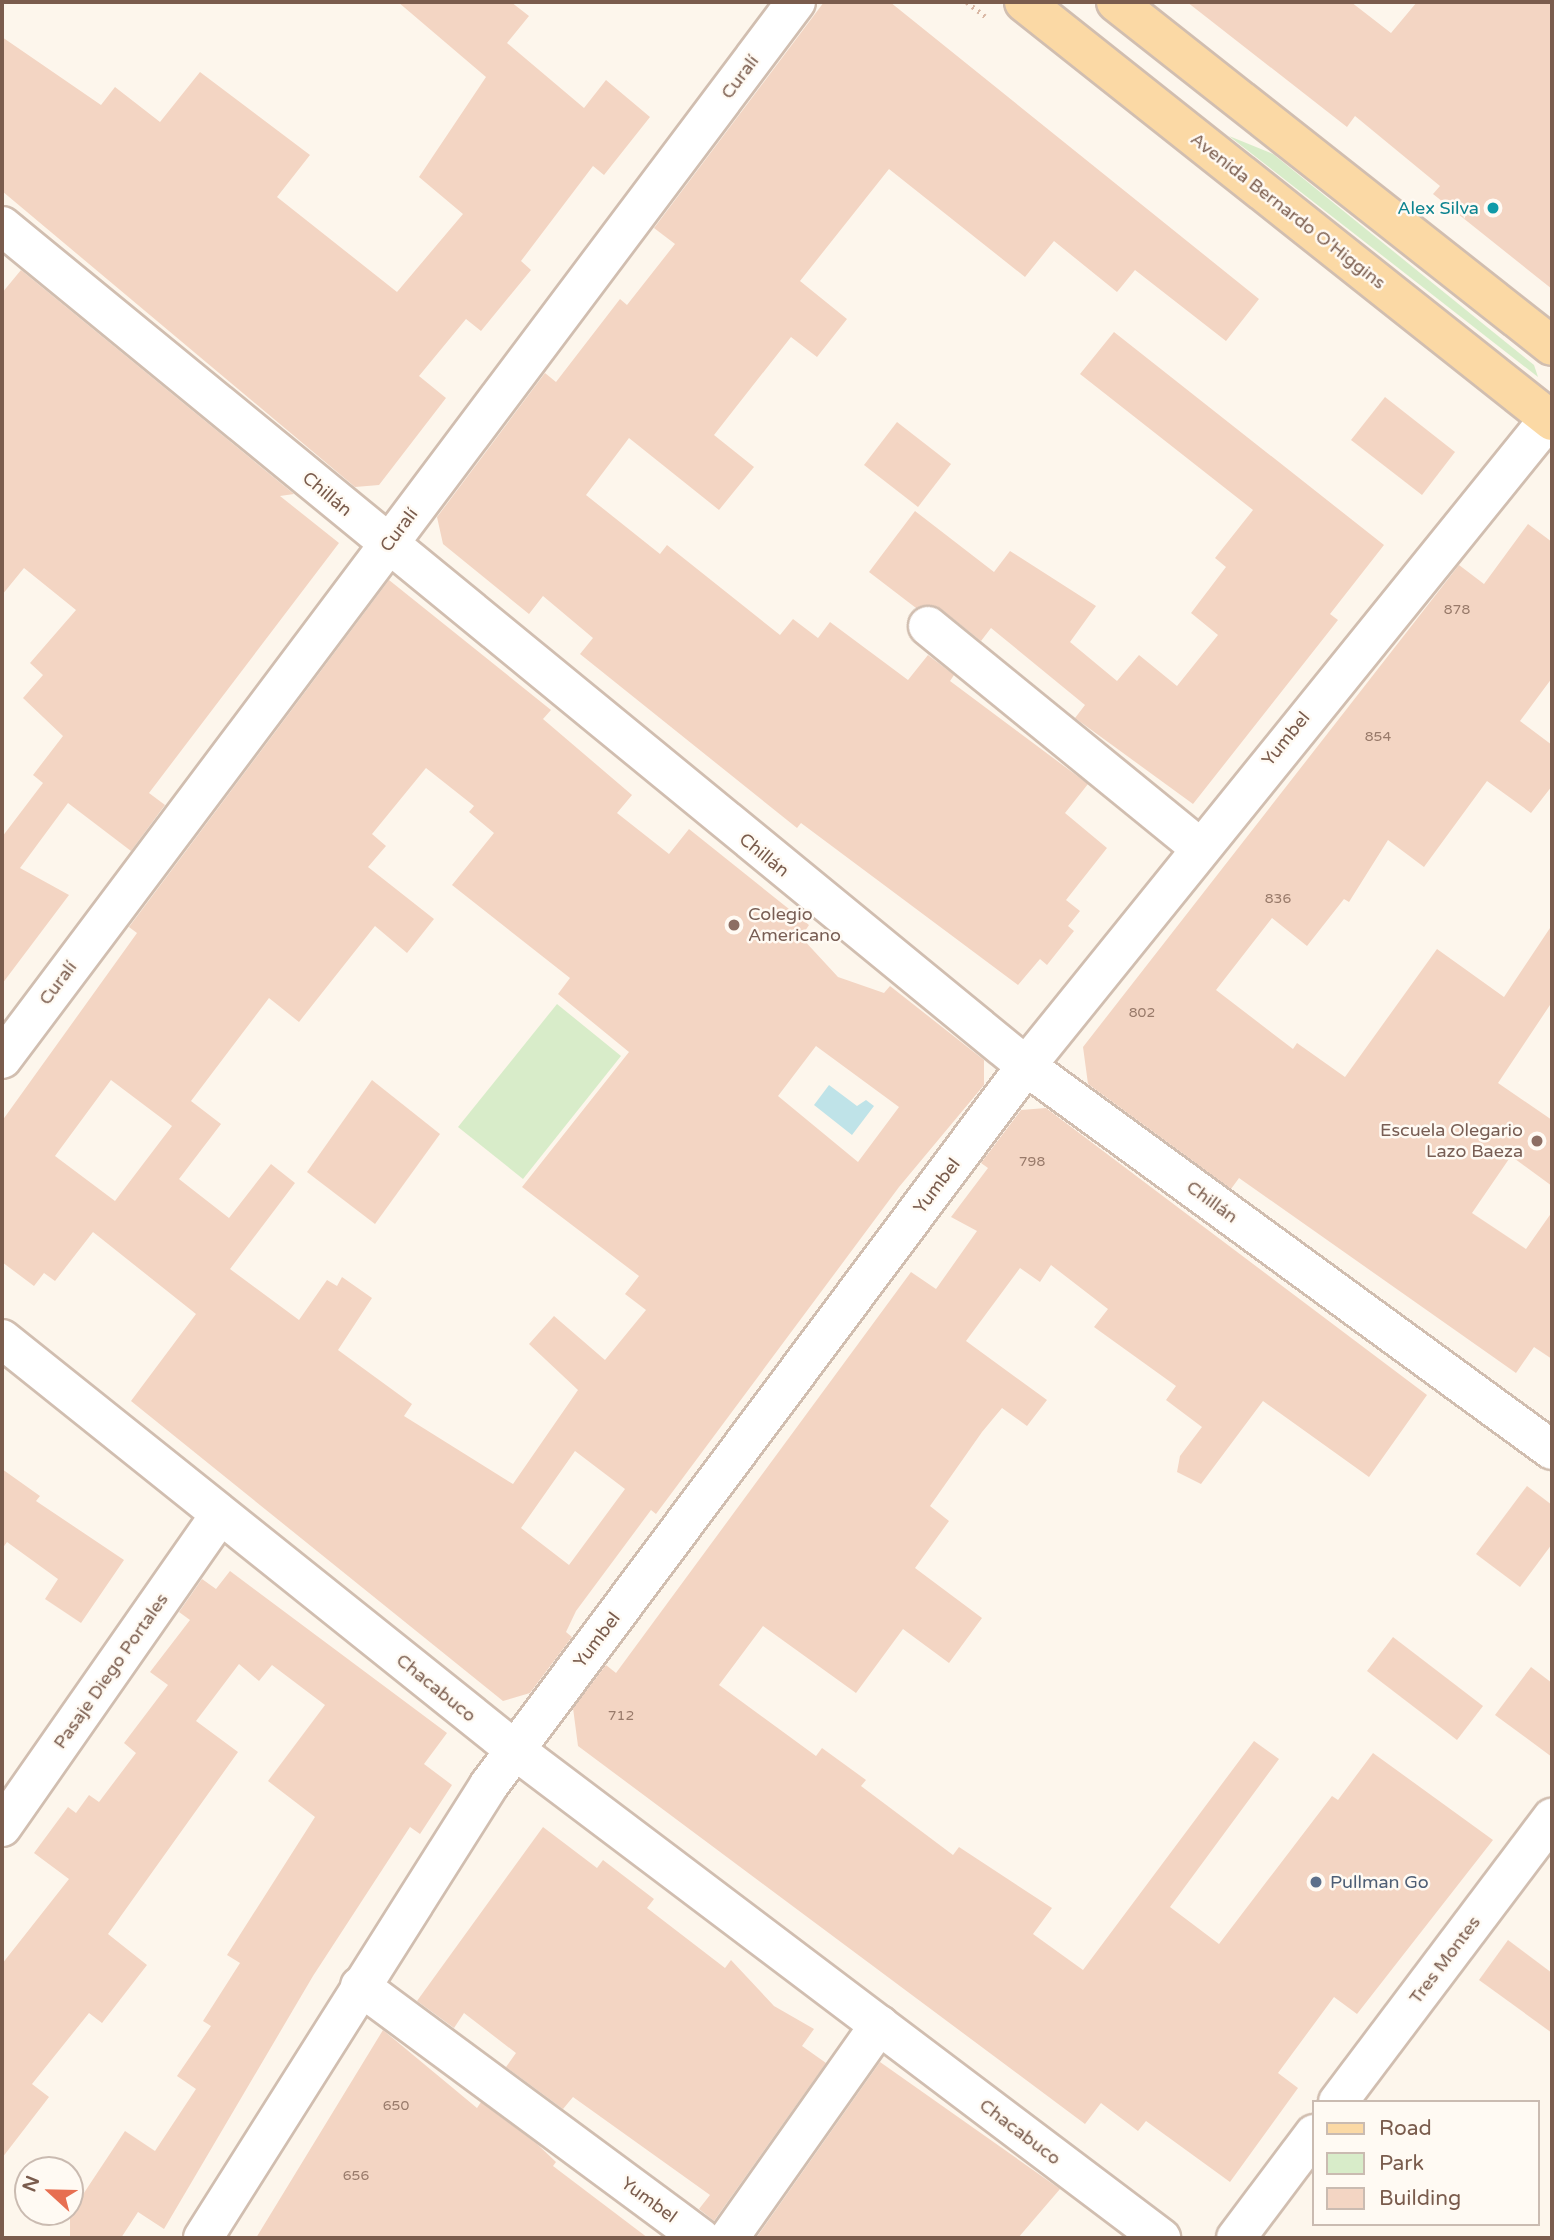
<!DOCTYPE html>
<meta charset="utf-8">
<style>
body{margin:0}
#map{position:relative;width:1554px;height:2240px;overflow:hidden;background:#fdf6ec;font-family:"Varela Round",sans-serif}
div>[style]{position:absolute}
.green>*{inset:0;background:#d8ecc9}
.water>*{inset:0;background:#bfe3e8}
.building>*{inset:0;background:#f3d5c3}
.path>*{height:4.5px;margin-top:-2.25px;transform-origin:0;background:repeating-linear-gradient(90deg,#d9b8a5 0 2px,transparent 0 7px)}
.roads{filter:drop-shadow(2px 0 #d1beb0) drop-shadow(-2px 0 #d1beb0) drop-shadow(0 2px #d1beb0) drop-shadow(0 -2px #d1beb0)}
.street>*{height:38px;margin:-19px;padding:0 19px;transform-origin:19px;border-radius:19px;background:#fff}
.secondary>*{height:38px;margin:-19px;padding:0 19px;transform-origin:19px;border-radius:19px;background:#fff}
.primary>*{height:38px;margin:-19px;padding:0 19px;transform-origin:19px;border-radius:19px;background:#fbd9a5}
.dots>*{width:19px;height:19px;translate:-50% -50%;box-sizing:border-box;border:4px solid #fffaf3;border-radius:50%}
span{translate:-50% -50%;white-space:nowrap;text-align:center;line-height:1.15;-webkit-text-stroke:5px #fffaf3;paint-order:stroke}
.number-label{font-size:14px;color:#987a6a}
.number-label span{-webkit-text-stroke-width:0}
.street-label{font-size:18px;color:#7a5c4d}
.culture-label{font-size:18px;color:#0d838f}
.right{translate:-100% -50%;text-align:right}
.education-label{font-size:18px;color:#785e54}
.left{translate:0 -50%;text-align:left}
.service-label{font-size:18px;color:#4e5e75}
.frame{position:absolute;inset:0;border:4px solid #7a5c4d;pointer-events:none}
.legend{position:absolute;left:1312px;top:2100px;width:228px;height:126px;box-sizing:border-box;background:#fffaf3;border:2px solid #cabbb1;margin:0;padding:9px 12px;list-style:none;font-size:21px;color:#7a5c4d}
.legend li{display:flex;align-items:center;gap:14px;height:35px}
.legend b{width:35px;border:2px solid #cabbb1}
.north{position:absolute;left:14px;top:2156px;width:70px;height:70px;box-sizing:border-box;background:#fffaf3;border:2px solid #cabbb1;border-radius:50%;rotate:292deg;font-size:19px;font-weight:700;line-height:28px;text-align:center;color:#7a5c4d}
.north::after{content:'';display:block;margin:auto;width:24px;height:32px;background:#e76f51;clip-path:polygon(50% 0,100% 100%,50% 72%,0 100%)}
</style>
<div id="map">
<div class="green">
<div style="clip-path:polygon(1229px 136px,1273px 154px,1534px 365px,1538px 377px)"></div>
<div style="clip-path:polygon(557px 1004px,621px 1056px,523px 1179px,458px 1127px)"></div>
</div>
<div class="water">
<div style="clip-path:polygon(829px 1085px,857px 1106px,866px 1100px,874px 1106px,852px 1135px,814px 1105px)"></div>
</div>
<div class="building">
<div style="clip-path:polygon(398px 2px,511px 2px,529px 16px,507px 43px,584px 108px,606px 80px,650px 117px,604px 175px,593px 166px,521px 261px,531px 270px,481px 331px,466px 319px,419px 376px,446px 398px,379px 485px,355px 487px,2px 191px,2px 37px,101px 105px,115px 87px,160px 122px,200px 72px,310px 155px,277px 197px,397px 292px,463px 214px,419px 177px,486px 77px)"></div>
<div style="clip-path:polygon(824px 2px,890px 2px,1259px 299px,1226px 341px,1135px 270px,1117px 292px,1054px 241px,1025px 277px,889px 169px,800px 281px,847px 319px,817px 357px,791px 337px,714px 435px,754px 467px,719px 510px,629px 438px,586px 495px,660px 554px,667px 545px,780px 635px,793px 619px,818px 638px,830px 622px,908px 680px,928px 655px,954px 675px,950px 681px,1088px 784px,1065px 813px,1107px 848px,1066px 900px,1080px 911px,1068px 926px,1074px 931px,1047px 965px,1040px 959px,1018px 985px,801px 823px,797px 828px,580px 654px,593px 638px,543px 596px,529px 614px,443px 544px,437px 517px,545px 373px,556px 382px,620px 299px,627px 305px,675px 244px,654px 228px)"></div>
<div style="clip-path:polygon(1187px 2px,1351px 2px,1391px 33px,1417px 2px,1552px 2px,1552px 289px,1433px 194px,1440px 186px,1355px 116px,1347px 127px)"></div>
<div style="clip-path:polygon(21px 270px,294px 494px,280px 496px,339px 543px,149px 793px,165px 805px,131px 851px,68px 803px,20px 868px,69px 895px,2px 984px,2px 837px,43px 783px,33px 775px,63px 736px,23px 698px,43px 675px,30px 663px,76px 610px,24px 568px,2px 595px,2px 293px)"></div>
<div style="clip-path:polygon(1114px 332px,1384px 545px,1330px 614px,1338px 620px,1193px 804px,1075px 718px,1085px 705px,991px 628px,981px 641px,941px 609px,916px 608px,869px 572px,915px 511px,994px 572px,1010px 551px,1096px 606px,1070px 642px,1117px 681px,1139px 655px,1177px 686px,1218px 635px,1191px 613px,1226px 567px,1215px 558px,1253px 510px,1080px 374px)"></div>
<div style="clip-path:polygon(1385px 397px,1455px 452px,1422px 495px,1351px 440px)"></div>
<div style="clip-path:polygon(897px 422px,951px 464px,918px 507px,864px 465px)"></div>
<div style="clip-path:polygon(1528px 524px,1552px 542px,1552px 678px,1520px 721px,1552px 745px,1552px 786px,1531px 813px,1487px 781px,1424px 867px,1388px 840px,1349px 902px,1344px 899px,1307px 946px,1272px 918px,1216px 990px,1293px 1049px,1297px 1043px,1345px 1077px,1437px 949px,1504px 997px,1552px 925px,1552px 1002px,1498px 1083px,1552px 1120px,1552px 1186px,1511px 1156px,1472px 1213px,1526px 1249px,1552px 1212px,1552px 1359px,1534px 1347px,1516px 1373px,1239px 1178px,1231px 1189px,1088px 1084px,1083px 1047px,1459px 565px,1484px 584px)"></div>
<div style="clip-path:polygon(evenodd,389px 580px,551px 710px,543px 719px,632px 795px,617px 813px,669px 854px,689px 829px,809px 925px,801px 937px,838px 977px,884px 993px,890px 986px,984px 1060px,984px 1085px,899px 1187px,656px 1514px,651px 1510px,576px 1611px,566px 1632px,572px 1637px,530px 1693px,503px 1701px,131px 1401px,196px 1314px,93px 1232px,55px 1281px,44px 1273px,34px 1286px,2px 1262px,2px 1121px,137px 933px,129px 927px,389px 580px,426px 768px,474px 806px,469px 812px,494px 833px,452px 885px,570px 978px,558px 994px,629px 1052px,522px 1187px,639px 1276px,625px 1294px,646px 1310px,605px 1360px,554px 1316px,529px 1344px,578px 1390px,513px 1484px,404px 1416px,412px 1404px,338px 1350px,372px 1298px,342px 1277px,337px 1286px,327px 1280px,299px 1320px,230px 1269px,295px 1183px,271px 1164px,229px 1218px,179px 1179px,221px 1124px,191px 1101px,269px 998px,299px 1022px,375px 926px,407px 953px,434px 919px,368px 867px,386px 846px,372px 834px,426px 768px,389px 580px,816px 1046px,899px 1107px,858px 1162px,778px 1096px,816px 1046px,389px 580px,111px 1080px,172px 1126px,115px 1201px,55px 1156px,111px 1080px,389px 580px,575px 1451px,625px 1489px,569px 1565px,521px 1528px,575px 1451px)"></div>
<div style="clip-path:polygon(372px 1080px,440px 1134px,375px 1224px,307px 1172px)"></div>
<div style="clip-path:polygon(1046px 1108px,1427px 1395px,1369px 1477px,1263px 1401px,1201px 1484px,1177px 1472px,1180px 1456px,1202px 1427px,1166px 1400px,1176px 1386px,1094px 1327px,1108px 1309px,1051px 1265px,1040px 1282px,1020px 1268px,966px 1341px,1047px 1400px,1027px 1426px,1002px 1408px,982px 1432px,930px 1506px,949px 1521px,915px 1568px,982px 1618px,949px 1663px,903px 1629px,856px 1693px,763px 1626px,719px 1685px,816px 1756px,822px 1748px,866px 1780px,861px 1786px,953px 1855px,959px 1847px,1052px 1908px,1033px 1934px,1083px 1970px,1254px 1741px,1279px 1759px,1170px 1907px,1219px 1944px,1332px 1796px,1338px 1800px,1373px 1753px,1493px 1840px,1357px 2014px,1334px 1997px,1278px 2073px,1298px 2088px,1230px 2182px,1146px 2121px,1138px 2131px,1101px 2103px,1085px 2124px,578px 1746px,573px 1708px,606px 1665px,616px 1673px,911px 1272px,936px 1289px,977px 1231px,951px 1217px,988px 1168px,981px 1163px,1021px 1110px)"></div>
<div style="clip-path:polygon(2px 1469px,40px 1496px,36px 1501px,124px 1560px,81px 1623px,45px 1599px,58px 1579px,7px 1542px,2px 1549px)"></div>
<div style="clip-path:polygon(1527px 1486px,1552px 1505px,1552px 1544px,1520px 1587px,1476px 1554px)"></div>
<div style="clip-path:polygon(230px 1571px,447px 1733px,424px 1764px,452px 1785px,420px 1834px,410px 1827px,313px 1976px,164px 2229px,138px 2212px,121px 2238px,70px 2238px,70px 2214px,125px 2131px,155px 2151px,196px 2089px,177px 2076px,211px 2026px,203px 2021px,240px 1963px,227px 1955px,315px 1817px,268px 1781px,325px 1705px,272px 1665px,259px 1681px,239px 1664px,196px 1721px,238px 1752px,108px 1934px,147px 1965px,102px 2023px,89px 2013px,32px 2084px,49px 2097px,2px 2158px,2px 1964px,69px 1879px,34px 1853px,68px 1807px,76px 1813px,89px 1795px,99px 1802px,136px 1753px,124px 1743px,168px 1685px,150px 1672px,190px 1620px,179px 1612px,202px 1579px,216px 1589px)"></div>
<div style="clip-path:polygon(1393px 1637px,1483px 1706px,1457px 1740px,1367px 1671px)"></div>
<div style="clip-path:polygon(1531px 1667px,1552px 1683px,1552px 1757px,1495px 1715px)"></div>
<div style="clip-path:polygon(543px 1827px,597px 1868px,603px 1860px,654px 1899px,647px 1908px,725px 1968px,731px 1960px,774px 2006px,814px 2029px,802px 2046px,826px 2063px,714px 2221px,699px 2209px,710px 2195px,573px 2097px,563px 2109px,506px 2067px,516px 2053px,464px 2013px,454px 2028px,417px 2001px)"></div>
<div style="clip-path:polygon(1508px 1940px,1552px 1973px,1552px 2033px,1479px 1980px)"></div>
<div style="clip-path:polygon(383px 2030px,477px 2108px,481px 2102px,537px 2144px,556px 2162px,553px 2166px,648px 2238px,256px 2238px)"></div>
<div style="clip-path:polygon(880px 2062px,1060px 2189px,1018px 2238px,756px 2238px)"></div>
</div>
<div class="path">
<div style="left:967px;top:2px;width:23px;rotate:38deg"></div>
</div>
<div class="roads">
<div class="street">
<div style="left:2px;top:226px;width:1324px;rotate:39.36deg"></div>
<div style="left:1026px;top:1066px;width:651px;rotate:36.13deg"></div>
<div style="left:928px;top:626px;width:350px;rotate:39.2deg"></div>
<div style="left:2px;top:1059px;width:1322px;rotate:-53.09deg"></div>
<div style="left:2px;top:1339px;width:657px;rotate:38.7deg"></div>
<div style="left:515px;top:1750px;width:810px;rotate:37.07deg"></div>
<div style="left:2px;top:1827px;width:381px;rotate:-55.1deg"></div>
<div style="left:360px;top:1986px;width:424px;rotate:36.5deg"></div>
<div style="left:729px;top:2238px;width:261px;rotate:-54.8deg"></div>
</div>
<div class="secondary">
<div style="left:1338px;top:2102px;width:356px;rotate:-53deg"></div>
<div style="left:203px;top:2238px;width:536px;rotate:-57.73deg"></div>
<div style="left:489px;top:1785px;width:897px;rotate:-53.25deg"></div>
<div style="left:1026px;top:1066px;width:837px;rotate:-51.06deg"></div>
<div style="left:1236px;top:2238px;width:130px;rotate:-53.1deg"></div>
</div>
<div class="primary">
<div style="left:1024px;top:2px;width:674px;rotate:38.43deg"></div>
<div style="left:1116px;top:2px;width:555px;rotate:38.27deg"></div>
</div>
</div>
<div class="dots">
<div style="left:1493px;top:208px;background:#0f9aa8"></div>
<div style="left:734px;top:925px;background:#8d6e63"></div>
<div style="left:1537px;top:1141px;background:#8d6e63"></div>
<div style="left:1316px;top:1882px;background:#5c6f8a"></div>
</div>
<div class="number-label">
<span style="left:1457px;top:610px">878</span>
<span style="left:1378px;top:737px">854</span>
<span style="left:1278px;top:899px">836</span>
<span style="left:1142px;top:1013px">802</span>
<span style="left:1032px;top:1162px">798</span>
<span style="left:621px;top:1716px">712</span>
<span style="left:396px;top:2106px">650</span>
<span style="left:356px;top:2176px">656</span>
</div>
<div class="street-label">
<span style="left:740px;top:77px;rotate:-53deg">Curalí</span>
<span style="left:1288px;top:211px;rotate:38deg">Avenida Bernardo O'Higgins</span>
<span style="left:327px;top:494px;rotate:40deg">Chillán</span>
<span style="left:399px;top:530px;rotate:-53deg">Curalí</span>
<span style="left:1286px;top:739px;rotate:-51deg">Yumbel</span>
<span style="left:764px;top:855px;rotate:39deg">Chillán</span>
<span style="left:58px;top:983px;rotate:-53deg">Curalí</span>
<span style="left:937px;top:1186px;rotate:-53deg">Yumbel</span>
<span style="left:1212px;top:1202px;rotate:36deg">Chillán</span>
<span style="left:597px;top:1640px;rotate:-53deg">Yumbel</span>
<span style="left:111px;top:1671px;rotate:-55deg">Pasaje Diego Portales</span>
<span style="left:436px;top:1688px;rotate:39deg">Chacabuco</span>
<span style="left:1445px;top:1960px;rotate:-53deg">Tres Montes</span>
<span style="left:1020px;top:2132px;rotate:37deg">Chacabuco</span>
<span style="left:649px;top:2200px;rotate:36deg">Yumbel</span>
</div>
<div class="culture-label">
<span class="right" style="left:1479px;top:208px">Alex Silva</span>
</div>
<div class="education-label">
<span class="left" style="left:748px;top:925px">Colegio<br>Americano</span>
<span class="right" style="left:1523px;top:1141px">Escuela Olegario<br>Lazo Baeza</span>
</div>
<div class="service-label">
<span class="left" style="left:1330px;top:1882px">Pullman Go</span>
</div>
<div class="frame"></div>
<ul class="legend">
<li><b style="height:9px;background:#fbd9a5"></b>Road</li>
<li><b style="height:19px;background:#d8ecc9"></b>Park</li>
<li><b style="height:19px;background:#f3d5c3"></b>Building</li>
</ul>
<div class="north">N</div>
</div>
